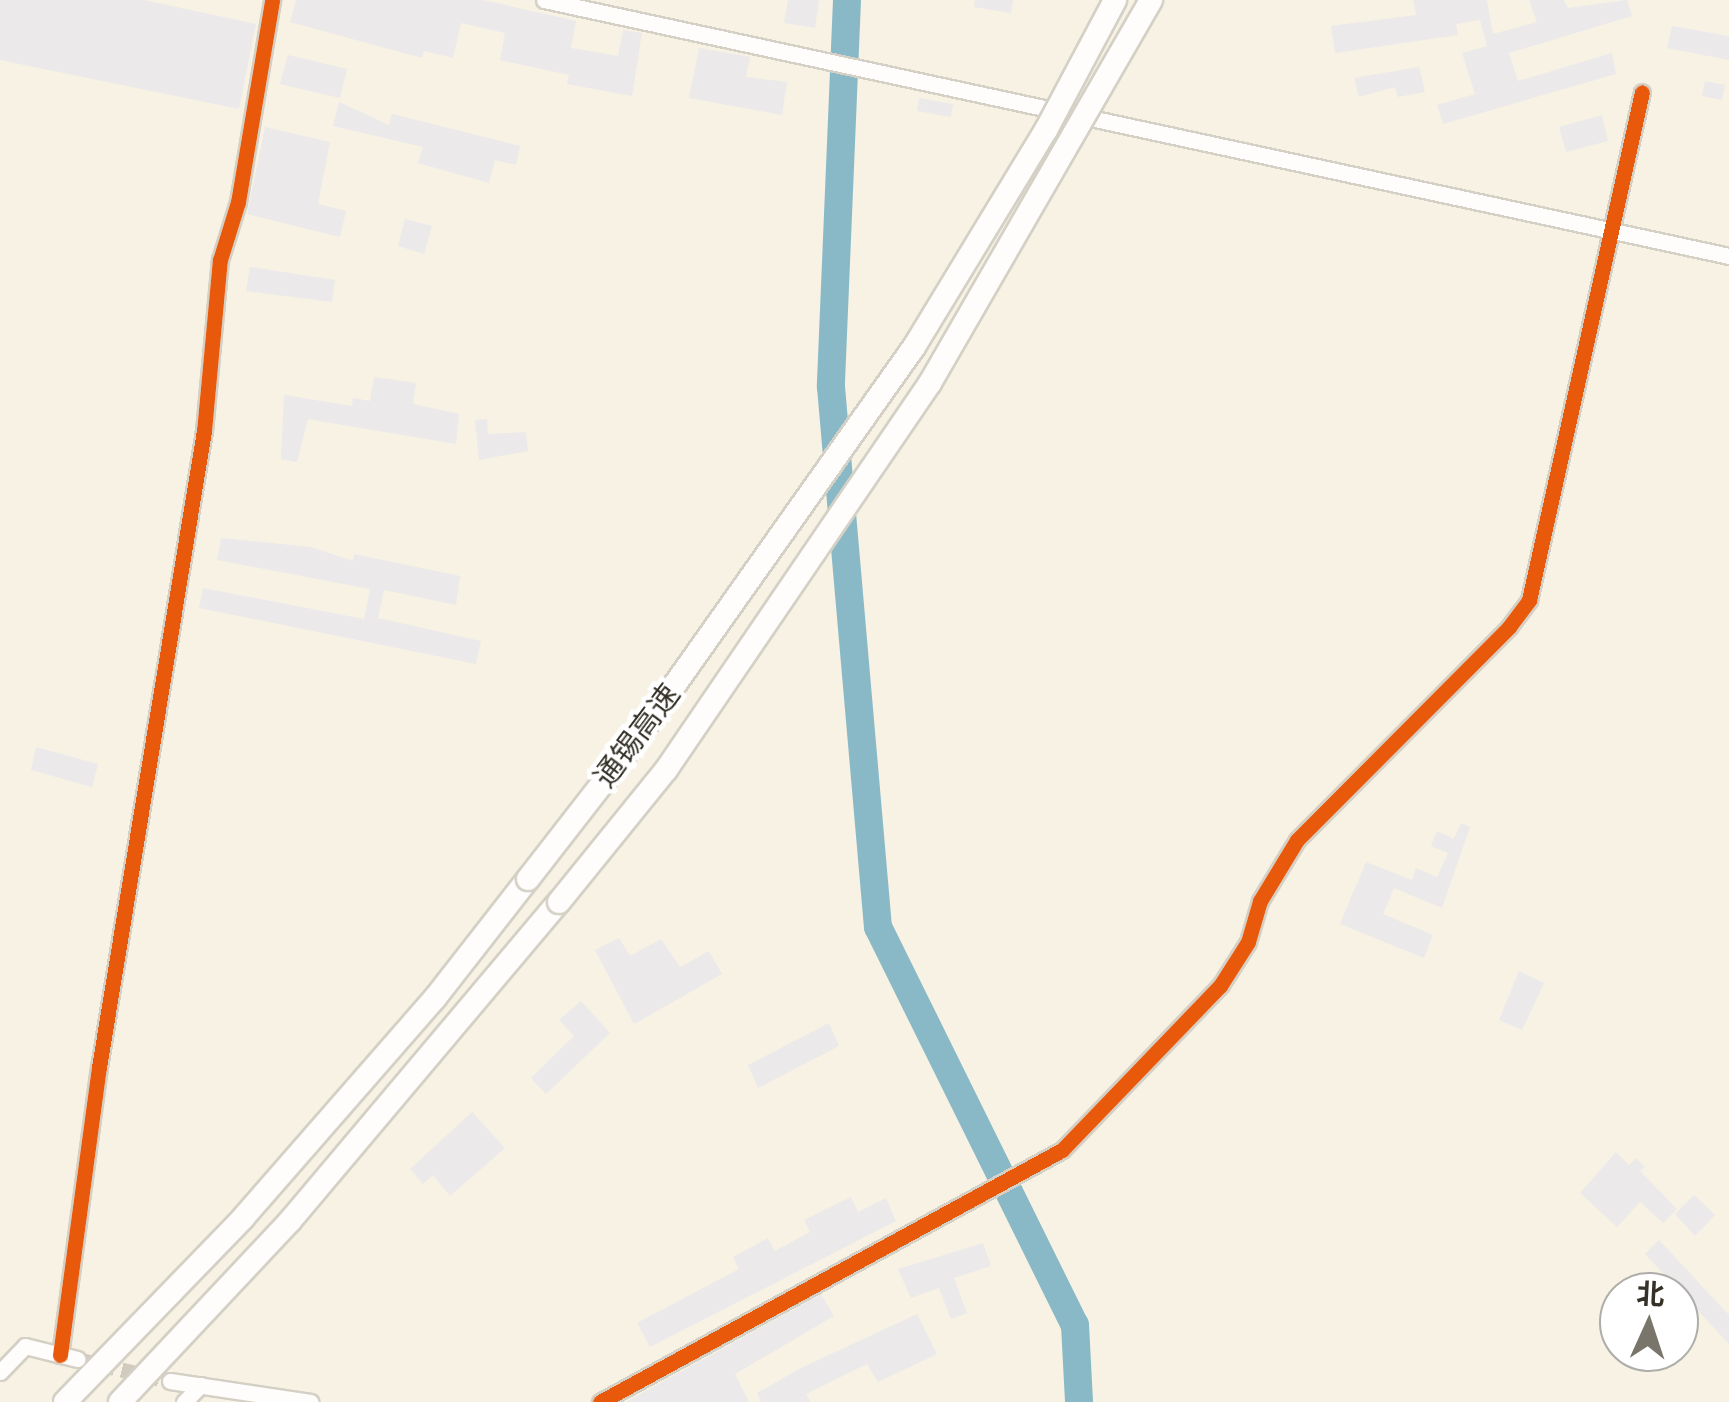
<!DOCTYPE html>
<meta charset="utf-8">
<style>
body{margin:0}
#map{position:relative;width:1729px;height:1402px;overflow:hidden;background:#f7f2e4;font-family:Figtree,"Noto Sans SC",sans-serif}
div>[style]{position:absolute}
.river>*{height:28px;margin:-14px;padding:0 14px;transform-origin:14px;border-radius:14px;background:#89b9c7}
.building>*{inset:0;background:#ebe9ea}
.minor-tunnel>*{height:15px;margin-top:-7.5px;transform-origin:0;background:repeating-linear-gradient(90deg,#d0cbbe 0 15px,transparent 0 23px)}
.roads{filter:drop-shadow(2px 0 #d4d0c5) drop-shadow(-2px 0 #d4d0c5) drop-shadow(0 2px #d4d0c5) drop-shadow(0 -2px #d4d0c5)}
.minor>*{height:15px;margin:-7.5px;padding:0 7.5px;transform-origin:7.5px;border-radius:7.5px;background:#fefdfb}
.highway>*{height:22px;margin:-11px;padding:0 11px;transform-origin:11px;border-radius:11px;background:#fefdfb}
.bridges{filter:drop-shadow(2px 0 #d4d0c5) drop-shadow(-2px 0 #d4d0c5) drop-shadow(0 2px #d4d0c5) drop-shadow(0 -2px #d4d0c5)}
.highway-bridge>*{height:22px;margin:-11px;padding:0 11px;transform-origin:11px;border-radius:11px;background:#fefdfb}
.cycleway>*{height:15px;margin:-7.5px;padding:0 7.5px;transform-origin:7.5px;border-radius:7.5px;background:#e8590c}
span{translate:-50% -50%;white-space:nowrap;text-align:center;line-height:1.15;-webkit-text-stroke:9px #fff;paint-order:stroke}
.street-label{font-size:30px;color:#353128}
.north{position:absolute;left:1599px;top:1272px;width:100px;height:100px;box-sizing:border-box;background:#fff;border:2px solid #aeada9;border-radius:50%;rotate:3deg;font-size:28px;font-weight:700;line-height:40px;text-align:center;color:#353128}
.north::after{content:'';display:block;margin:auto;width:35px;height:45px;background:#79756a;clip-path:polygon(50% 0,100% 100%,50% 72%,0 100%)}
</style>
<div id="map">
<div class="river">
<div style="left:847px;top:0;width:387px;rotate:92.4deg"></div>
<div style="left:831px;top:387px;width:542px;rotate:85.03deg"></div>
<div style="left:878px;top:927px;width:444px;rotate:63.7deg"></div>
<div style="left:1075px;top:1325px;width:77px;rotate:87deg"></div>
</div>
<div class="building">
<div style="clip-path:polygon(0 0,144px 0,256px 24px,239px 109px,0 60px)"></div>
<div style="clip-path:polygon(296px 0,483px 0,576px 21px,571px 48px,618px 56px,623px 30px,642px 33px,632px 96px,567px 84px,569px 75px,500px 60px,505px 33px,461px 23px,453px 58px,424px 51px,422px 58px,290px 22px)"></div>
<div style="clip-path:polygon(788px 0,819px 0,815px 28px,784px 23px)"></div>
<div style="clip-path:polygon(975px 0,1013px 0,1011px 13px,974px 7px)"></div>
<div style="clip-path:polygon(1413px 0,1487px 0,1493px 34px,1537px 22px,1529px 0,1564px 0,1568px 8px,1627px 0,1632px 16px,1509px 53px,1518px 81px,1612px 53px,1616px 74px,1443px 124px,1437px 105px,1475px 94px,1462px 53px,1487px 46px,1480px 20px,1456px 24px,1458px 35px,1335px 53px,1331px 26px,1416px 15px)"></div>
<div style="clip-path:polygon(1672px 26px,1729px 36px,1729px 60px,1667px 48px)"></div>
<div style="clip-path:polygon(699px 48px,750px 57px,746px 77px,787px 82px,782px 115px,689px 98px)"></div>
<div style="clip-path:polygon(288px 55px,347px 69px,340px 98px,280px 84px)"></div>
<div style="clip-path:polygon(1419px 67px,1425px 92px,1398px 97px,1395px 87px,1359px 97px,1354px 78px)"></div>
<div style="clip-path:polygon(1705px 81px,1725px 85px,1722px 100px,1702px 96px)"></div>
<div style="clip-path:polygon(919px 98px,953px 104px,951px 117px,917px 111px)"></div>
<div style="clip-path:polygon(339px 102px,389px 125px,392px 114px,520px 146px,516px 165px,495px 160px,489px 183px,418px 163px,423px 147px,333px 126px)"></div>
<div style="clip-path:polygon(1602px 115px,1608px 141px,1566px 152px,1559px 127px)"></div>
<div style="clip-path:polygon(265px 127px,330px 142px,318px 204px,346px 211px,340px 237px,247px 214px)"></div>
<div style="clip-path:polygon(405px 219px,432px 226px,424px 254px,398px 246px)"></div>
<div style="clip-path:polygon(250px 267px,335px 280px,332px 302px,246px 291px)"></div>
<div style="clip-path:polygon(374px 377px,416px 383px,413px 404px,459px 414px,456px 444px,308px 419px,297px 462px,281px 459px,284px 395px,352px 406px,353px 398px,370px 401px)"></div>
<div style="clip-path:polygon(487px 419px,488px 434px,526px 432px,528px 451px,479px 460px,475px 420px)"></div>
<div style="clip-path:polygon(221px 538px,311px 547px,353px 561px,354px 554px,460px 576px,456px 605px,384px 590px,378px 618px,481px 641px,476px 664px,199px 608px,203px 588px,364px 619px,370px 589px,217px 560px)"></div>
<div style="clip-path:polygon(36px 747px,98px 764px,92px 787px,31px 770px)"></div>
<div style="clip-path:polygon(1461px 823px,1470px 827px,1442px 908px,1394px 888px,1383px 914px,1433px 935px,1424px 958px,1340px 924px,1366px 862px,1412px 880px,1416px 868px,1437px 877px,1448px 853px,1431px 846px,1437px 831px,1454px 839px)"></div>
<div style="clip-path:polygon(619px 938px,630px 956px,661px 939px,680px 967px,709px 951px,722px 974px,634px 1024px,595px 950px)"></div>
<div style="clip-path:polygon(1519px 971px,1544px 983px,1522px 1030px,1499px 1020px)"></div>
<div style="clip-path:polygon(581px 1001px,610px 1033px,546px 1094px,531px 1078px,574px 1036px,559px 1020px)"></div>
<div style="clip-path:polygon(829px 1023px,839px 1046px,758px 1088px,748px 1065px)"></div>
<div style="clip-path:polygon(472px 1112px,505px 1148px,450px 1196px,433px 1175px,423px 1184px,410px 1169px)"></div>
<div style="clip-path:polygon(1616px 1152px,1629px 1165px,1636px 1158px,1645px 1167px,1640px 1171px,1677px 1209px,1663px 1223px,1640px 1202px,1617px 1227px,1580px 1193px)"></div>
<div style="clip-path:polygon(1694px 1195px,1715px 1215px,1695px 1236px,1675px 1214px)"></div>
<div style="clip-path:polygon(851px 1197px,858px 1212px,886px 1198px,896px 1221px,650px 1347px,637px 1323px,739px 1269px,733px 1257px,768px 1238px,775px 1251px,810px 1232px,804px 1220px)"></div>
<div style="clip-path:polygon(1659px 1240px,1729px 1315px,1729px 1344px,1645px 1254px)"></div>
<div style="clip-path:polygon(983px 1243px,991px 1266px,954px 1278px,967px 1313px,951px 1319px,939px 1288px,911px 1298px,898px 1269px)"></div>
<div style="clip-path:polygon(821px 1294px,834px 1316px,735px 1374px,749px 1402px,626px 1402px)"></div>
<div style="clip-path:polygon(917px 1314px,937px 1354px,878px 1382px,867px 1364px,806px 1394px,811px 1402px,761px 1402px,757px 1393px,801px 1368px)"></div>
</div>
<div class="minor-tunnel">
<div style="left:77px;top:1359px;width:96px;rotate:13.3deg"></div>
</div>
<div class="roads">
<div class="minor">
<div style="left:544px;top:0;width:1212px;rotate:12.19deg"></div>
<div style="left:60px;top:1355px;width:291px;rotate:-82.3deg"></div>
<div style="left:99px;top:1067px;width:645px;rotate:-80.63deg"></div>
<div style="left:204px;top:431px;width:172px;rotate:-84.7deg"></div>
<div style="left:220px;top:260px;width:61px;rotate:-72.8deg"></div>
<div style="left:238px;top:202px;width:205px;rotate:-80.4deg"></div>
<div style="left:0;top:1372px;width:36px;rotate:-46deg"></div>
<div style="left:25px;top:1346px;width:54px;rotate:14deg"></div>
<div style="left:170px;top:1381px;width:142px;rotate:8.5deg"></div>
<div style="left:184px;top:1402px;width:24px;rotate:-45deg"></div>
<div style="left:600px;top:1402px;width:526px;rotate:-28.61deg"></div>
<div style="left:1062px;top:1150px;width:228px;rotate:-46.1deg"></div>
<div style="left:1220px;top:986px;width:52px;rotate:-57.5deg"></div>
<div style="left:1248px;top:942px;width:43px;rotate:-73.7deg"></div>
<div style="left:1260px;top:901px;width:71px;rotate:-58.8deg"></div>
<div style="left:1297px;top:840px;width:301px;rotate:-45.1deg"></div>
<div style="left:1509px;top:627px;width:34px;rotate:-53deg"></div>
<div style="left:1529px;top:600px;width:520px;rotate:-77.46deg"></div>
</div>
<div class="highway">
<div style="left:65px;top:1402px;width:256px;rotate:-45.9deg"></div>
<div style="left:243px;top:1218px;width:292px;rotate:-48.9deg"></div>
<div style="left:435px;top:998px;width:151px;rotate:-52deg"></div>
<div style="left:120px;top:1402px;width:248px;rotate:-46.8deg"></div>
<div style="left:290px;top:1221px;width:417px;rotate:-49.9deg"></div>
</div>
</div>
<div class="bridges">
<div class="highway-bridge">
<div style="left:528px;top:879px;width:166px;rotate:-52.1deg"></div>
<div style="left:630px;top:748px;width:491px;rotate:-54.7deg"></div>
<div style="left:914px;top:347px;width:254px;rotate:-58.7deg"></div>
<div style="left:1046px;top:130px;width:147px;rotate:-62deg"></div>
<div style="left:559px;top:902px;width:170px;rotate:-51deg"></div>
<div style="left:666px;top:770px;width:468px;rotate:-55.7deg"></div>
<div style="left:930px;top:383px;width:442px;rotate:-60deg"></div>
</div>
</div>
<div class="cycleway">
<div style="left:60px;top:1355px;width:291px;rotate:-82.3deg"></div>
<div style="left:99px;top:1067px;width:645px;rotate:-80.63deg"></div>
<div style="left:204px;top:431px;width:172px;rotate:-84.7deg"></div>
<div style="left:220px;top:260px;width:61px;rotate:-72.8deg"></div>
<div style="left:238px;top:202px;width:205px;rotate:-80.4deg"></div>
<div style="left:600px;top:1402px;width:526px;rotate:-28.61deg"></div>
<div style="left:1062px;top:1150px;width:228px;rotate:-46.1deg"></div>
<div style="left:1220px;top:986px;width:52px;rotate:-57.5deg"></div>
<div style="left:1248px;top:942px;width:43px;rotate:-73.7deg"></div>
<div style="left:1260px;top:901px;width:71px;rotate:-58.8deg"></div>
<div style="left:1297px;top:840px;width:301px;rotate:-45.1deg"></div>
<div style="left:1509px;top:627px;width:34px;rotate:-53deg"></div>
<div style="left:1529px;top:600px;width:520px;rotate:-77.46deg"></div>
</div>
<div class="street-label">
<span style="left:637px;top:736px;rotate:-53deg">通锡高速</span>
</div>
<div class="north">北</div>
</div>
